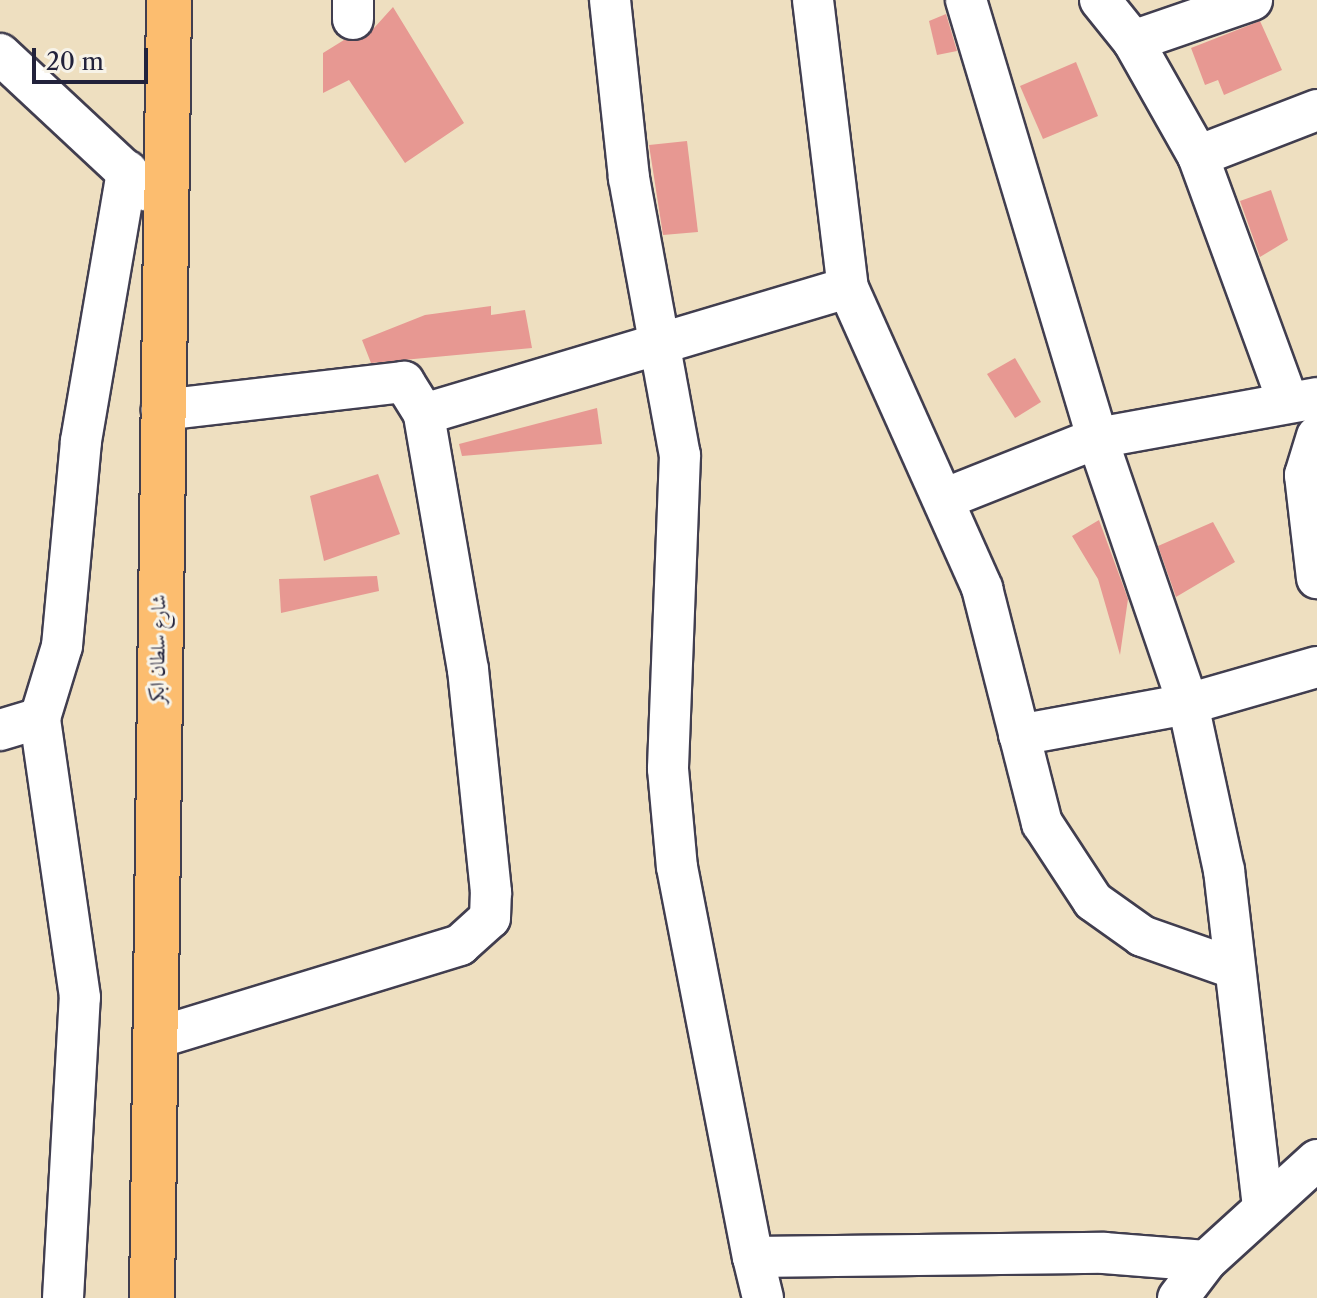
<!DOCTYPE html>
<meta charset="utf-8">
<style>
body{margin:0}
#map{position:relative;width:1317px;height:1298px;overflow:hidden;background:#eedfc0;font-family:"Libre Caslon Text",Amiri,serif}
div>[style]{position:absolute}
.building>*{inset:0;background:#e79892}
.roads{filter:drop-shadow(2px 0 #413e4f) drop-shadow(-2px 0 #413e4f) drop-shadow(0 2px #413e4f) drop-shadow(0 -2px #413e4f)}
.minor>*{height:40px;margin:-20px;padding:0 20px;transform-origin:20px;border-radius:20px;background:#fff}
.trunk>*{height:44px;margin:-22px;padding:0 22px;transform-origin:22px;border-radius:22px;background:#fcbd6f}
span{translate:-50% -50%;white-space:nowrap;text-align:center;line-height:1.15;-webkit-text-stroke:6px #f7f3e8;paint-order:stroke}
.street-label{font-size:20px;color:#22223b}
.scale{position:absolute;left:32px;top:48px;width:116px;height:36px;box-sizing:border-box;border:4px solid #22223b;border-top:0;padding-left:10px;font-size:24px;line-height:28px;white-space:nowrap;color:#22223b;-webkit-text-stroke:6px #f7f3e8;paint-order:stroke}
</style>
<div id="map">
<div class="building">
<div style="clip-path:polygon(393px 7px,464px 123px,405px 163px,349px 80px,323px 93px,323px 53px,344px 40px,365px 38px)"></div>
<div style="clip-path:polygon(946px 14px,957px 51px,937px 55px,929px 21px)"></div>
<div style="clip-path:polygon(1260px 21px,1282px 70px,1224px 95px,1218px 80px,1205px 85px,1191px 48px)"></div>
<div style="clip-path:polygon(1076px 62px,1098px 116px,1043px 139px,1020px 86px)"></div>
<div style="clip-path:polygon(687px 141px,698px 232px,663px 235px,649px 145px)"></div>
<div style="clip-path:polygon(1271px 190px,1288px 240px,1260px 257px,1240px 201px)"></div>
<div style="clip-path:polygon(491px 306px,491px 315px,525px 310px,532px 348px,371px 363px,362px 340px,425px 315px)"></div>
<div style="clip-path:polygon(1015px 358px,1041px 402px,1015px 418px,987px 374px)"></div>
<div style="clip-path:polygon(597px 408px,602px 444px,462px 456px,459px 444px)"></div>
<div style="clip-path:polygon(378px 474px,400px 534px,324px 561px,310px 496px)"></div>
<div style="clip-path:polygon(1099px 520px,1128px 599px,1120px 655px,1098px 579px,1072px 536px)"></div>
<div style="clip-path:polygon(1213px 522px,1235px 562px,1176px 597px,1158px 546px)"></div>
<div style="clip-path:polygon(377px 576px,379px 591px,281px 613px,279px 579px)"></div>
</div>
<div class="roads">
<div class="minor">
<div style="left:353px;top:0;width:19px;rotate:90deg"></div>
<div style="left:610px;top:0;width:179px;rotate:83.9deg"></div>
<div style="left:629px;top:178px;width:282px;rotate:79.6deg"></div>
<div style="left:680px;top:455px;width:314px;rotate:92.2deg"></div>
<div style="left:668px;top:769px;width:98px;rotate:84.8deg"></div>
<div style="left:677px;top:867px;width:397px;rotate:79deg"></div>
<div style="left:813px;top:0;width:290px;rotate:83.1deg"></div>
<div style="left:848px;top:288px;width:329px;rotate:65.9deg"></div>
<div style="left:982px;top:588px;width:243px;rotate:75.7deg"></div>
<div style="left:1042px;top:823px;width:93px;rotate:56.8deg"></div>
<div style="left:1093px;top:901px;width:60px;rotate:35.5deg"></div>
<div style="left:1142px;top:936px;width:93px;rotate:19.4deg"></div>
<div style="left:966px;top:0;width:457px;rotate:73.3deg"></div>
<div style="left:1097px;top:438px;width:281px;rotate:71.1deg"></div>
<div style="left:1188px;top:704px;width:170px;rotate:77.8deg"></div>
<div style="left:1224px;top:870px;width:339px;rotate:83.4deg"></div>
<div style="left:1100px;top:0;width:53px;rotate:51.2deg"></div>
<div style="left:1133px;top:41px;width:132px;rotate:60.5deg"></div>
<div style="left:1198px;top:156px;width:259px;rotate:69.9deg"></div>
<div style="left:1133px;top:41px;width:126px;rotate:-19deg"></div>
<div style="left:0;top:54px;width:200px;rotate:43deg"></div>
<div style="left:1198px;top:156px;width:128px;rotate:-21.1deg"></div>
<div style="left:424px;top:414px;width:442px;rotate:-16.6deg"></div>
<div style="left:1317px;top:436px;width:41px;rotate:107.1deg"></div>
<div style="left:1305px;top:475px;width:104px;rotate:83.4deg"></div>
<div style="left:944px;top:499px;width:165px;rotate:-21.7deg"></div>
<div style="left:1097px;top:438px;width:224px;rotate:-10.3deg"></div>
<div style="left:0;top:730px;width:42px;rotate:-16.7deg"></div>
<div style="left:1019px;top:735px;width:172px;rotate:-10.4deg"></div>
<div style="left:1188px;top:704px;width:134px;rotate:-16deg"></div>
<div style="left:153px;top:1039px;width:321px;rotate:-17deg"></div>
<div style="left:460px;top:945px;width:40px;rotate:-42deg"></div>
<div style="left:490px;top:918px;width:26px;rotate:-88deg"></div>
<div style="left:491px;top:892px;width:223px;rotate:-95.9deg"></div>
<div style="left:468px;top:670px;width:260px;rotate:-99.8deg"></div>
<div style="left:424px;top:414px;width:38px;rotate:-122deg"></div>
<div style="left:404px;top:382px;width:244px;rotate:173.4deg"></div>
<div style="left:63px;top:1298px;width:301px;rotate:-86.8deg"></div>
<div style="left:80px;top:997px;width:282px;rotate:-98.2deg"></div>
<div style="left:40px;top:718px;width:75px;rotate:-73deg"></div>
<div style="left:62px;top:646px;width:206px;rotate:-84.7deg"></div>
<div style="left:81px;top:441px;width:274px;rotate:-80.3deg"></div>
<div style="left:763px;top:1298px;width:42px;rotate:-103.7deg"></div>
<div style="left:753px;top:1257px;width:351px;rotate:-0.7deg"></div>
<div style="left:1104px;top:1253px;width:102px;rotate:4.5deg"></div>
<div style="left:1178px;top:1298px;width:46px;rotate:-52.9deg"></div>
<div style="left:1206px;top:1261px;width:150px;rotate:-42.3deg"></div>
</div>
<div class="trunk">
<div style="left:152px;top:1298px;width:1298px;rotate:-89.25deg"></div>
</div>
</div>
<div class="street-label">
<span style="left:158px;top:649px;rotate:-89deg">شارع سلطان ابكر</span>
</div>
<div class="scale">20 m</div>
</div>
